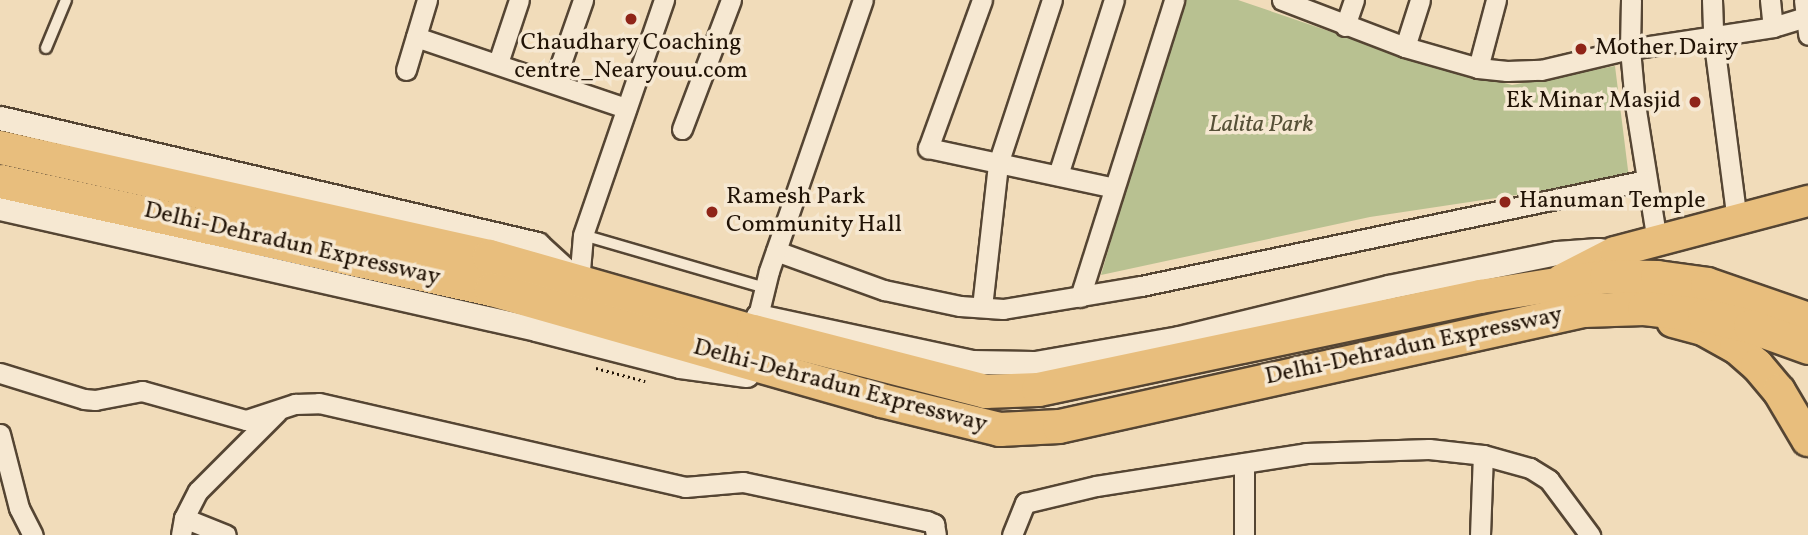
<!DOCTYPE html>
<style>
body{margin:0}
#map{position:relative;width:1808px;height:535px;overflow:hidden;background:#f1dcba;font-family:Vollkorn,serif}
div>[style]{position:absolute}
.green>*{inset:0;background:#b8c191}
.path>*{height:2.5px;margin-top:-1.25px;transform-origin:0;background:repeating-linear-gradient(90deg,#211306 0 2px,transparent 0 5.5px)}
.roads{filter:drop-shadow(2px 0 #554533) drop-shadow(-2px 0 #554533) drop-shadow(0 2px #554533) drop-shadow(0 -2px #554533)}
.service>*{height:10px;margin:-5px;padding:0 5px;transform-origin:5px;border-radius:5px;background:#f6e8d2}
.minor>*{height:19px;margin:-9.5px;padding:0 9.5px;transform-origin:9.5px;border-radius:9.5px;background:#f6e8d2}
.tertiary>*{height:23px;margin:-11.5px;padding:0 11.5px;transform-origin:11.5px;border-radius:11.5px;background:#f6e8d2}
.primary>*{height:30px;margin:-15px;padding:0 15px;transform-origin:15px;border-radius:15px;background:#e8be7d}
.trunk>*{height:32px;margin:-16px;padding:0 16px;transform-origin:16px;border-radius:16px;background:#e8be7d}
.motorway>*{height:33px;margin:-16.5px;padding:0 16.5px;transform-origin:16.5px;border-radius:16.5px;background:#e8be7d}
.dots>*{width:19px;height:19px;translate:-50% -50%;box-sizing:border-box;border:4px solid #f6e8d2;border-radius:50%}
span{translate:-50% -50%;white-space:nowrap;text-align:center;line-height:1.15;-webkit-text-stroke:7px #f6e8d2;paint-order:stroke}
.poi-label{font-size:24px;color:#211306}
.left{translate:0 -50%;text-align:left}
.right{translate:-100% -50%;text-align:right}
.park-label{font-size:24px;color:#565037;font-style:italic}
.street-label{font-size:24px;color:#211306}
</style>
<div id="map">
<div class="green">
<div style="clip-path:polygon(1181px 0,1238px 0,1411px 59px,1512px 85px,1615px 66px,1629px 178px,1370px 217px,1101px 275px)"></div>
</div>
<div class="path">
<div style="left:596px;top:368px;width:51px;rotate:14.9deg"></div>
</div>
<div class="roads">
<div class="service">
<div style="left:46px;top:48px;width:52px;rotate:-67.4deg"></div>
<div style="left:583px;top:235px;width:190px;rotate:16.2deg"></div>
</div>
<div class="minor">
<div style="left:982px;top:0;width:158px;rotate:110deg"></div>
<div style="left:928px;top:148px;width:190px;rotate:12.1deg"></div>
<div style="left:1282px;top:0;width:132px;rotate:20.9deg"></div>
<div style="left:1405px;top:47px;width:76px;rotate:16deg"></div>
<div style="left:1478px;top:68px;width:29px;rotate:6deg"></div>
<div style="left:1507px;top:71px;width:34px;rotate:-2deg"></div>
<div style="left:1541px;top:70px;width:91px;rotate:-13.3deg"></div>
<div style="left:1630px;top:49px;width:145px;rotate:-8.7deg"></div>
<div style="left:1773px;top:27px;width:37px;rotate:-17deg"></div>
<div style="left:1631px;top:0;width:49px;rotate:91.2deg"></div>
<div style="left:1630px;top:49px;width:55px;rotate:84.8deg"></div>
<div style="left:1635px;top:104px;width:140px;rotate:80.9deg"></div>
<div style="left:1712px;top:0;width:36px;rotate:88deg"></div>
<div style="left:1713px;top:36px;width:186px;rotate:82.6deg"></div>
<div style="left:1770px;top:0;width:27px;rotate:84deg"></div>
<div style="left:1804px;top:0;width:35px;rotate:83deg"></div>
<div style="left:1345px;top:26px;width:28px;rotate:-71deg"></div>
<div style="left:416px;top:37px;width:222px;rotate:18.7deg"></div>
<div style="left:1405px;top:47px;width:49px;rotate:-72.3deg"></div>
<div style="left:498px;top:63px;width:66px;rotate:-71.6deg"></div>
<div style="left:1478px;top:68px;width:70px;rotate:-75.2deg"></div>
<div style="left:406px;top:70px;width:73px;rotate:-73.3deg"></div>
<div style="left:554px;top:83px;width:88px;rotate:-70.7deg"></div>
<div style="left:682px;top:129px;width:138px;rotate:-69.2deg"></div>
<div style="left:1058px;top:175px;width:184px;rotate:-72.3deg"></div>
<div style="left:776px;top:251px;width:115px;rotate:19.9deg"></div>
<div style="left:884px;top:290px;width:78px;rotate:11.9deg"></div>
<div style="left:960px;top:306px;width:43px;rotate:4deg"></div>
<div style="left:1003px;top:309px;width:140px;rotate:-9.5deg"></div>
<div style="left:1141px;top:286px;width:516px;rotate:-11.85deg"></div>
<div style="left:579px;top:282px;width:47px;rotate:-85.1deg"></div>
<div style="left:583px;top:235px;width:249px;rotate:-71deg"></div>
<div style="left:1080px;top:297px;width:312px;rotate:-72.4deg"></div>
<div style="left:982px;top:307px;width:144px;rotate:-83.6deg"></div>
<div style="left:998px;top:164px;width:173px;rotate:-71.8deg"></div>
<div style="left:758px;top:316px;width:46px;rotate:-76.3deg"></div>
<div style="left:769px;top:271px;width:287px;rotate:-70.9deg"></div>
<div style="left:0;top:373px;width:88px;rotate:17.2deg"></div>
<div style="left:84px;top:399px;width:11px;rotate:5deg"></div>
<div style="left:95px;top:400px;width:48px;rotate:-10.8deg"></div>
<div style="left:142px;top:391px;width:108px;rotate:15.6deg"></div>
<div style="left:246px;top:420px;width:52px;rotate:-18.1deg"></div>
<div style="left:295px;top:404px;width:24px;rotate:-2deg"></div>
<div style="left:319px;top:403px;width:376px;rotate:12.9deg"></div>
<div style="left:685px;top:487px;width:58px;rotate:-4.9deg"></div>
<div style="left:743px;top:482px;width:188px;rotate:12deg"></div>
<div style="left:927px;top:521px;width:8px;rotate:23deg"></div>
<div style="left:934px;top:524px;width:11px;rotate:80deg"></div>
<div style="left:0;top:434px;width:76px;rotate:75.6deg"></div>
<div style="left:19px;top:508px;width:30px;rotate:63deg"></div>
<div style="left:1244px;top:463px;width:72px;rotate:90deg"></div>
<div style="left:184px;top:518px;width:45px;rotate:22deg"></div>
<div style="left:181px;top:535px;width:17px;rotate:-80deg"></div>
<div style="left:184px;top:518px;width:30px;rotate:-63deg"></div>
<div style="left:198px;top:491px;width:112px;rotate:-45deg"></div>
<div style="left:1012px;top:535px;width:35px;rotate:-68deg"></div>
<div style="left:1025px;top:503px;width:73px;rotate:-13.5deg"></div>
<div style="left:1096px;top:486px;width:213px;rotate:-8.9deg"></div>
<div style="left:1306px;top:453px;width:123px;rotate:-1.9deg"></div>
<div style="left:1429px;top:449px;width:54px;rotate:6.3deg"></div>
<div style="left:1483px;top:455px;width:49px;rotate:15.5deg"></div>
<div style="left:1530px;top:468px;width:22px;rotate:32deg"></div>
<div style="left:1549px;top:480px;width:69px;rotate:53.3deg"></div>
<div style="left:1480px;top:535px;width:80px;rotate:-87.9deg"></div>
</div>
<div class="tertiary">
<div style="left:0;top:118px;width:552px;rotate:13.2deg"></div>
<div style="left:537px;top:244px;width:47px;rotate:42.4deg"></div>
<div style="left:0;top:208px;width:549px;rotate:12.72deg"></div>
<div style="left:536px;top:329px;width:149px;rotate:14.4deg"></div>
<div style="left:680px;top:366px;width:67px;rotate:7.8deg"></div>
<div style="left:756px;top:320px;width:4px;rotate:-63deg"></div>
<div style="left:758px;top:316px;width:219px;rotate:12.1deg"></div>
<div style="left:972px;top:362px;width:63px;rotate:0.9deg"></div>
<div style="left:1035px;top:363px;width:146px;rotate:-9.8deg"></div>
<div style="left:1179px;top:338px;width:215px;rotate:-13.7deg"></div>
<div style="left:1388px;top:287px;width:172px;rotate:-11.4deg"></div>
<div style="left:1557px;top:253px;width:41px;rotate:-4.2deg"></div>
<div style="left:1598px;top:250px;width:17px;rotate:7deg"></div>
</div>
<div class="primary">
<div style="left:1562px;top:279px;width:59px;rotate:-27deg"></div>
<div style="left:1615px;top:252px;width:200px;rotate:-14.8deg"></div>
</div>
<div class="trunk">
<div style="left:1673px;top:321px;width:31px;rotate:15deg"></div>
<div style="left:1703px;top:329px;width:38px;rotate:29deg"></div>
<div style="left:1736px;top:347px;width:28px;rotate:41deg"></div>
<div style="left:1757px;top:365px;width:34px;rotate:50deg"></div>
<div style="left:1779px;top:391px;width:57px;rotate:59.4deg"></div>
</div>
<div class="motorway">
<div style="left:0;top:147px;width:501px;rotate:12.57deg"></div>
<div style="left:489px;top:256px;width:274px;rotate:15.9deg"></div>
<div style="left:753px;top:331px;width:240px;rotate:14.5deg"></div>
<div style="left:985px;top:391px;width:53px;rotate:-2.2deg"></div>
<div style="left:1038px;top:389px;width:452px;rotate:-11.9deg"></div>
<div style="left:1480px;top:296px;width:128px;rotate:-9deg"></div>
<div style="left:1606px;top:276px;width:51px;rotate:1.1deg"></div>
<div style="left:1657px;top:277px;width:50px;rotate:8deg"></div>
<div style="left:1707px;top:284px;width:107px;rotate:19.1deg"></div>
<div style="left:0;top:181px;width:503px;rotate:12.41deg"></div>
<div style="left:491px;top:289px;width:405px;rotate:15.9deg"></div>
<div style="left:881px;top:400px;width:122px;rotate:13.8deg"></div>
<div style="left:999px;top:429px;width:60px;rotate:-2.9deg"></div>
<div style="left:1059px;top:426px;width:537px;rotate:-12.48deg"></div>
<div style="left:1583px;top:310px;width:61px;rotate:-1.9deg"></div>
<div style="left:1644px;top:308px;width:60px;rotate:6.7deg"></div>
<div style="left:1704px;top:315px;width:47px;rotate:13.4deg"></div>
<div style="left:1750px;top:326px;width:62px;rotate:19.9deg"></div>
</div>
</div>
<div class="dots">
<div style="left:631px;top:19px;background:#8f2418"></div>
<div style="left:1581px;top:49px;background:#8f2418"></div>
<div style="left:1695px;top:102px;background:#8f2418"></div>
<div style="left:1505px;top:202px;background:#8f2418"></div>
<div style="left:712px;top:212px;background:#8f2418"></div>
</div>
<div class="poi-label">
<span style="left:631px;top:58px">Chaudhary Coaching<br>centre_Nearyouu.com</span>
<span class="left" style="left:1595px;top:49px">Mother Dairy</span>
<span class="right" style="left:1681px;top:102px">Ek Minar Masjid</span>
<span class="left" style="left:726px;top:212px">Ramesh Park<br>Community Hall</span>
<span class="left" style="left:1519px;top:202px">Hanuman Temple</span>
</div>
<div class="park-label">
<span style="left:1261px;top:126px">Lalita Park</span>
</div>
<div class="street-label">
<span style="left:292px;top:245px;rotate:13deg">Delhi-Dehradun Expressway</span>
<span style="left:1414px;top:347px;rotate:-12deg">Delhi-Dehradun Expressway</span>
<span style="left:840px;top:387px;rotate:15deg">Delhi-Dehradun Expressway</span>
</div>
</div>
